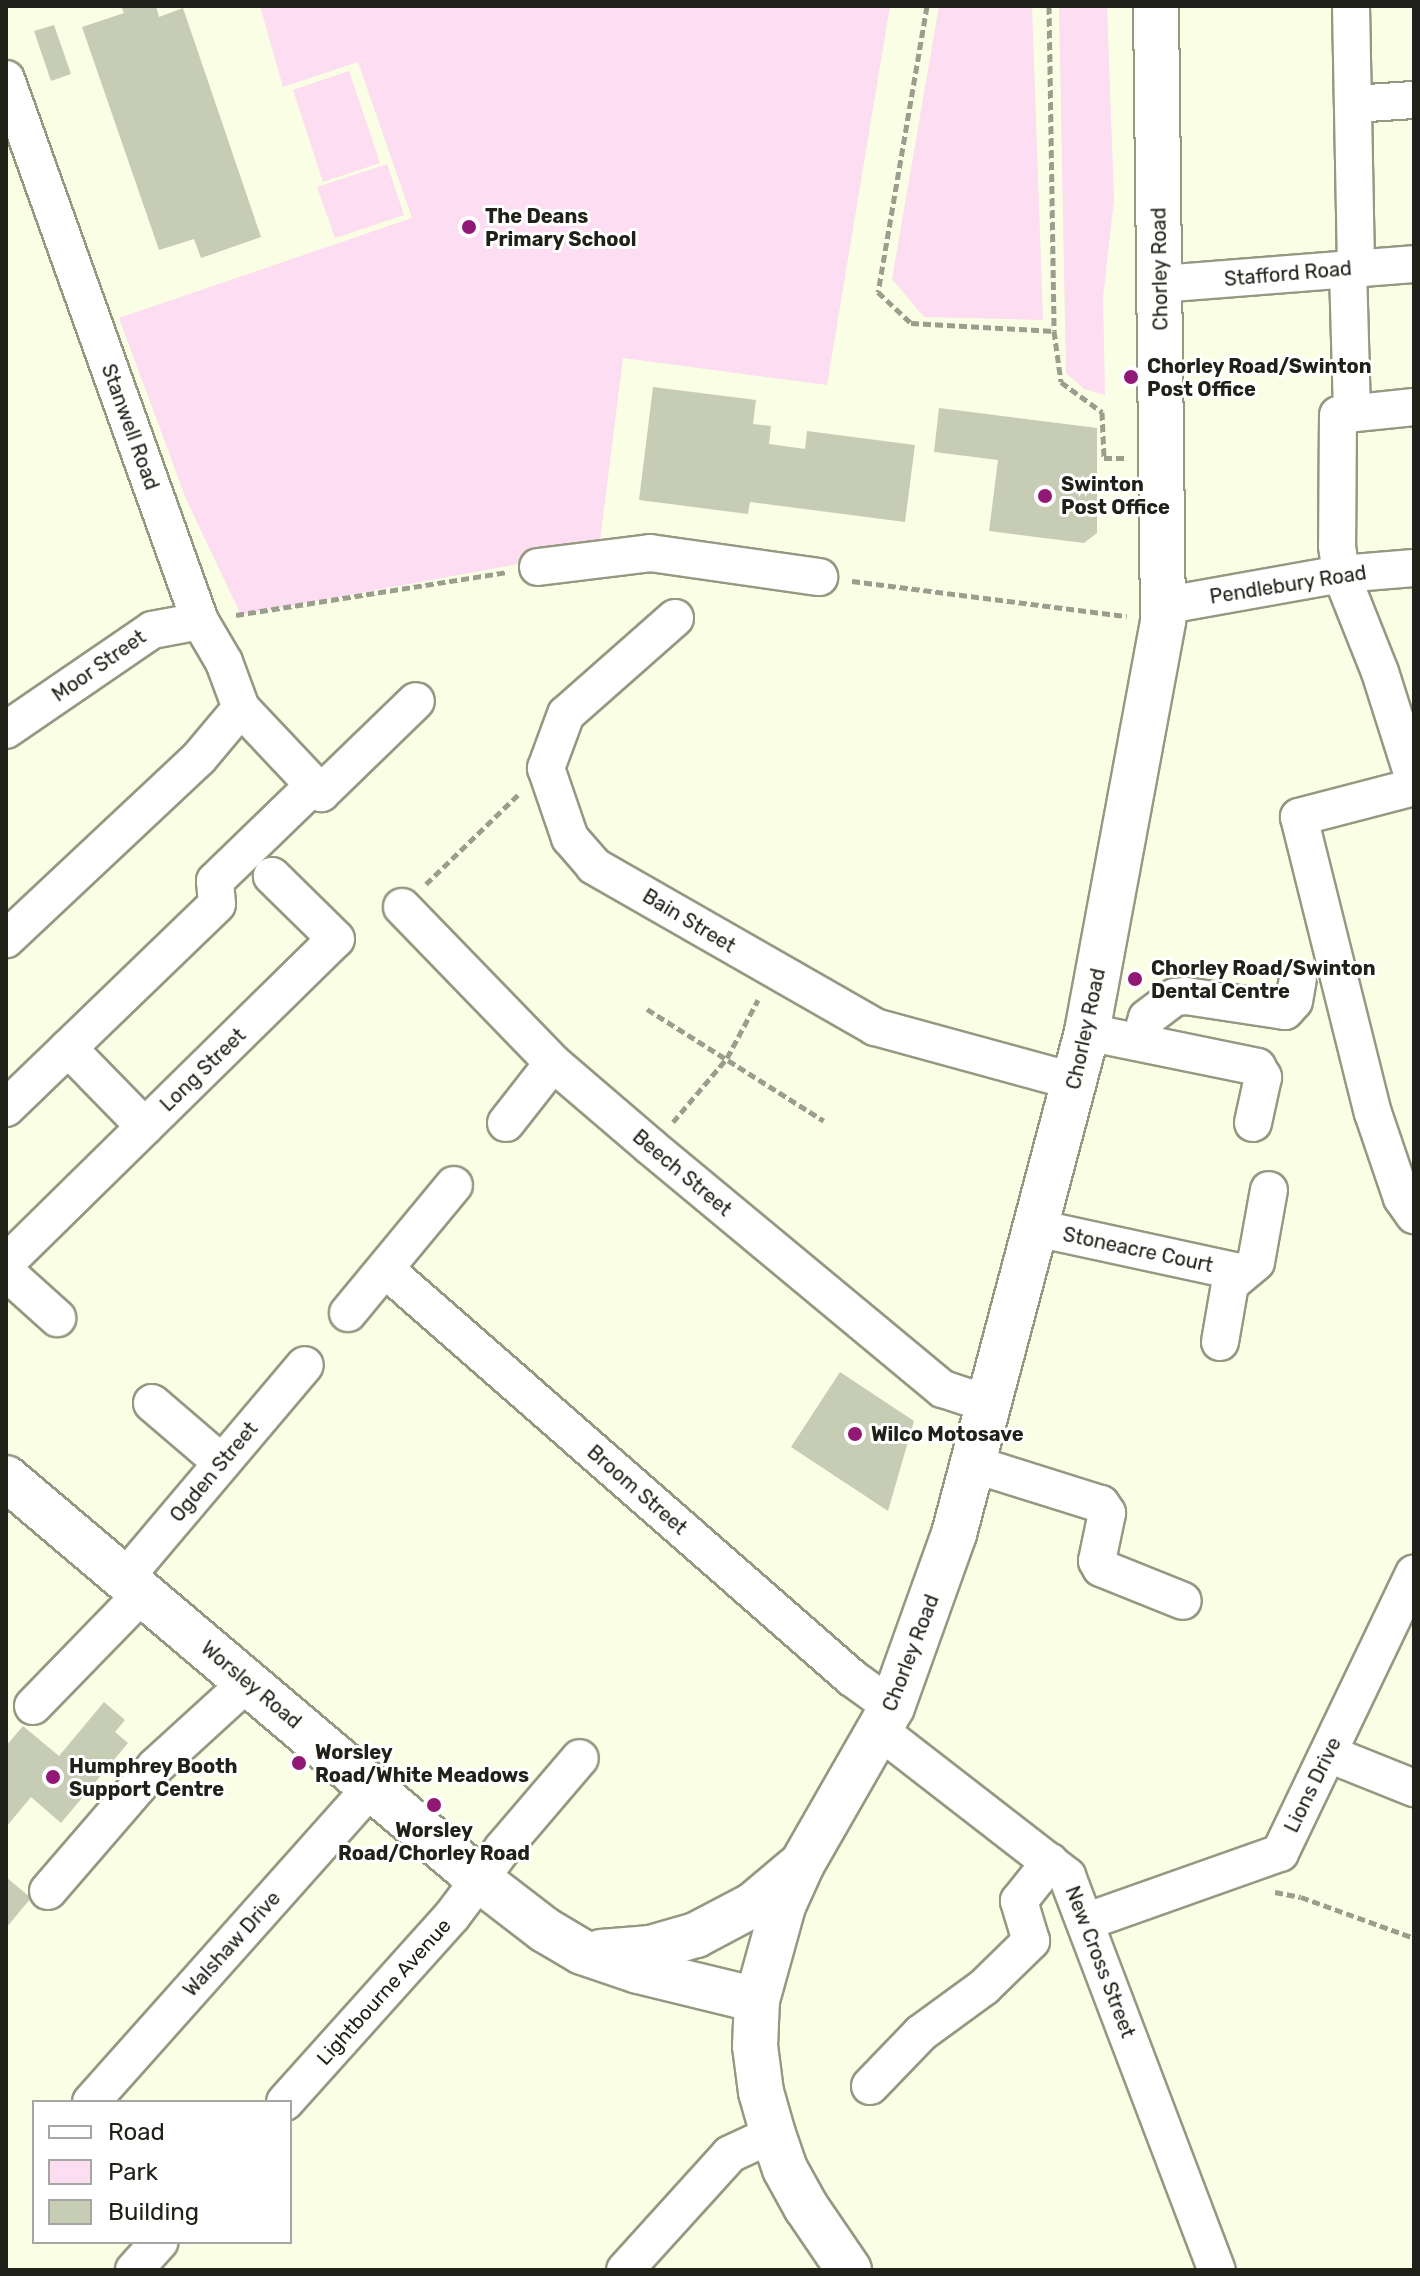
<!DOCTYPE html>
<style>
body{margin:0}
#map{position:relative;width:1420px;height:2276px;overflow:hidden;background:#f9fee5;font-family:Rubik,sans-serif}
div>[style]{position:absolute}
.green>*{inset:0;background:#fcddf1}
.building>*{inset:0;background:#c7ccb4}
.path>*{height:5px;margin-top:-2.5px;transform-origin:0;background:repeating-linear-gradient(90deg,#9a9e8c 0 8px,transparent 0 12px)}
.roads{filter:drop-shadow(2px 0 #949982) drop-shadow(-2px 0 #949982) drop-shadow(0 2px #949982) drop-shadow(0 -2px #949982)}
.minor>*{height:36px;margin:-18px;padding:0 18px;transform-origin:18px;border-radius:18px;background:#fff}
.major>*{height:44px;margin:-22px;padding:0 22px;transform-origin:22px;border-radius:22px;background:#fff}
.dots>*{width:22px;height:22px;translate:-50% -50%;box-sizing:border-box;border:4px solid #fff;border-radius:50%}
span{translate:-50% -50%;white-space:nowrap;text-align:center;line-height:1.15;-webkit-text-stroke:6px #fff;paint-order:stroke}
.poi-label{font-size:20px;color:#202118;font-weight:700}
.left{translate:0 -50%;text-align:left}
.street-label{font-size:20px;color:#202118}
.frame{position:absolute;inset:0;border:8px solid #202118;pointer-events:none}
.legend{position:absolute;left:32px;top:2100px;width:260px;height:144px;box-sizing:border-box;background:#fff;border:2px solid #a6a6a3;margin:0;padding:10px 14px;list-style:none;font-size:24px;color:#202118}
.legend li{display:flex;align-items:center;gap:16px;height:40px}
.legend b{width:40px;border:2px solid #a6a6a3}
</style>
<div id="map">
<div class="green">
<div style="clip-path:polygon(260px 6px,890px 6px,827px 385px,623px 358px,599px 549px,241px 615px,186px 499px,119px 318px,412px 218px,358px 62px,283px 87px)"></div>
<div style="clip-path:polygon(939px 6px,1032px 6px,1043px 320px,924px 317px,892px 279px)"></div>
<div style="clip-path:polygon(1059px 6px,1107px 6px,1114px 199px,1103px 298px,1105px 395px,1084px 389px,1066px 373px)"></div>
<div style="clip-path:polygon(349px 71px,380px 163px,323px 182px,293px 90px)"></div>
<div style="clip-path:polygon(387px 164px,404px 215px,335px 238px,317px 187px)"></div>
</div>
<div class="building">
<div style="clip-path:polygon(121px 6px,156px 6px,159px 17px,183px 8px,261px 237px,201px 258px,194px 239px,159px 250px,82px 27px,124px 13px)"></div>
<div style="clip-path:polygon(54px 25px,71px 74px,51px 81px,34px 31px)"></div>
<div style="clip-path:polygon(653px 387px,756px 400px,753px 424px,771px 426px,769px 444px,805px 449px,807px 431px,915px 445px,905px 522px,750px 502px,748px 514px,639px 500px)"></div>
<div style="clip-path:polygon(939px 408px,1097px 428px,1097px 533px,1084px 543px,989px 531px,998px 460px,934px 452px)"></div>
<div style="clip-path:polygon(840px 1372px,914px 1421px,888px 1511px,791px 1447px)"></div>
<div style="clip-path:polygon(104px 1702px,125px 1720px,115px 1732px,128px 1743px,61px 1823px,31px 1797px,6px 1827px,6px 1746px,23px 1726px,59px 1756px)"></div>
<div style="clip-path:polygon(6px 1877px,31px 1898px,6px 1928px)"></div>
</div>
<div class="path">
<div style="left:927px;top:6px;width:290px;rotate:99.7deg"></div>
<div style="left:878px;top:292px;width:45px;rotate:43.2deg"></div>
<div style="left:911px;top:323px;width:143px;rotate:3.2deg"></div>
<div style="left:1049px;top:6px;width:325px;rotate:89.1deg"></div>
<div style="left:1054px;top:331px;width:51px;rotate:82.2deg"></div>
<div style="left:1061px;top:382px;width:51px;rotate:36.2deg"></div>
<div style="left:1102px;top:412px;width:46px;rotate:87.5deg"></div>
<div style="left:1104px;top:458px;width:21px"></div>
<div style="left:852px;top:581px;width:277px;rotate:7.3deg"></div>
<div style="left:236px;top:615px;width:274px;rotate:-9deg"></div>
<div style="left:426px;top:884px;width:129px;rotate:-44.1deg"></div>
<div style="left:647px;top:1009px;width:209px;rotate:32.3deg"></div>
<div style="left:673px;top:1122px;width:84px;rotate:-49.8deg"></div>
<div style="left:727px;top:1058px;width:66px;rotate:-61.9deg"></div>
<div style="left:1275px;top:1892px;width:26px;rotate:11deg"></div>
<div style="left:1301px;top:1897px;width:120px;rotate:19.9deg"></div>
</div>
<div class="roads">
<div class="minor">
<div style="left:1351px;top:6px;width:263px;rotate:88.9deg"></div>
<div style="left:6px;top:79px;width:576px;rotate:70.31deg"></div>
<div style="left:200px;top:621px;width:48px;rotate:59.7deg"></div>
<div style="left:224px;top:662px;width:49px;rotate:69.7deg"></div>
<div style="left:241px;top:708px;width:65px;rotate:130deg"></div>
<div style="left:199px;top:758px;width:265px;rotate:136.8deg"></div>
<div style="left:1353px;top:104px;width:61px;rotate:-3.8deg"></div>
<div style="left:1348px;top:269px;width:145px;rotate:88.4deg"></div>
<div style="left:1161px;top:284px;width:254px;rotate:-4.5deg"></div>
<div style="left:1414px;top:407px;width:76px;rotate:174deg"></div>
<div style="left:1338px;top:415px;width:131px;rotate:90.4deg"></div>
<div style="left:1337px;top:546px;width:28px;rotate:82deg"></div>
<div style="left:1341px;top:574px;width:105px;rotate:68.3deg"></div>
<div style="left:1380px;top:672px;width:112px;rotate:72.4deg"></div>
<div style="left:538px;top:567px;width:113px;rotate:-7.1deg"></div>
<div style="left:650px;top:553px;width:171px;rotate:8.1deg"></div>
<div style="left:1162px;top:606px;width:182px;rotate:-10.1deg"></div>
<div style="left:1341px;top:574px;width:73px;rotate:-4.7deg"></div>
<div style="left:675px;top:618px;width:145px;rotate:138.6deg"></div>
<div style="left:566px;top:714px;width:58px;rotate:110.3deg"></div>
<div style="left:546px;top:768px;width:74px;rotate:71.1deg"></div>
<div style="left:570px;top:838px;width:37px;rotate:49deg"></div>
<div style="left:594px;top:866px;width:324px;rotate:29.8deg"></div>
<div style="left:875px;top:1027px;width:208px;rotate:15.3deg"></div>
<div style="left:241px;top:708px;width:117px;rotate:46.7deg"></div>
<div style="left:321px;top:793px;width:132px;rotate:-44.1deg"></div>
<div style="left:6px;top:730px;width:177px;rotate:-34.4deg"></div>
<div style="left:152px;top:630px;width:49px;rotate:-10.6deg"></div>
<div style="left:1414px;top:787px;width:119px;rotate:165.4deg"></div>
<div style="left:1299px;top:817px;width:305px;rotate:76deg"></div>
<div style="left:1373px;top:1113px;width:90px;rotate:71.2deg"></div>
<div style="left:1402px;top:1198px;width:21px;rotate:55deg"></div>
<div style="left:402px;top:907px;width:217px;rotate:45.9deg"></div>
<div style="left:553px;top:1063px;width:129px;rotate:40.6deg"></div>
<div style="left:651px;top:1147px;width:379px;rotate:39.7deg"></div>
<div style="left:943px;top:1389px;width:47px;rotate:18.4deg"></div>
<div style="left:1087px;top:1032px;width:174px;rotate:11.6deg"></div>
<div style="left:1257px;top:1067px;width:12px;rotate:59deg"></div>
<div style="left:1263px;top:1077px;width:47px;rotate:102.3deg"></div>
<div style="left:1140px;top:1041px;width:24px;rotate:-73deg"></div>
<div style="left:1147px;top:1018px;width:35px;rotate:-37deg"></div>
<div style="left:1175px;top:997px;width:11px;rotate:-5deg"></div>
<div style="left:1186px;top:996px;width:100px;rotate:8.6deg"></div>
<div style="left:1285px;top:1011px;width:13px;rotate:-48deg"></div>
<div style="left:1294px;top:1001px;width:22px;rotate:-80deg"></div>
<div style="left:68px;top:1048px;width:110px;rotate:45.7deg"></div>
<div style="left:6px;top:1108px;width:293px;rotate:-44deg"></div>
<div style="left:217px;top:904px;width:23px;rotate:-95deg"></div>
<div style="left:215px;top:881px;width:138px;rotate:-44.1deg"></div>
<div style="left:506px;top:1123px;width:76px;rotate:-51.9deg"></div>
<div style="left:1036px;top:1228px;width:209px;rotate:12.2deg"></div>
<div style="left:6px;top:1263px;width:462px;rotate:-44.5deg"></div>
<div style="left:336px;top:939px;width:90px;rotate:-135.5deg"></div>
<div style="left:385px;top:1269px;width:621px;rotate:41.21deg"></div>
<div style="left:852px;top:1678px;width:49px;rotate:35.9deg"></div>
<div style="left:6px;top:1272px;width:69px;rotate:42deg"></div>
<div style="left:348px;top:1313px;width:166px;rotate:-50.4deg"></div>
<div style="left:1220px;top:1342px;width:59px;rotate:-80.2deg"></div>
<div style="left:1230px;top:1284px;width:34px;rotate:-40deg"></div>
<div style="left:1256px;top:1262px;width:73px;rotate:-79.8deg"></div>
<div style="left:152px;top:1403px;width:92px;rotate:40.6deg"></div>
<div style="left:973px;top:1464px;width:134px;rotate:17.4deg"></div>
<div style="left:1101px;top:1504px;width:11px;rotate:56deg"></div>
<div style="left:1107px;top:1513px;width:49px;rotate:101.8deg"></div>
<div style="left:1097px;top:1561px;width:8px;rotate:60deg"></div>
<div style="left:1101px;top:1568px;width:88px;rotate:21.9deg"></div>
<div style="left:124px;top:1579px;width:280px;rotate:-49.8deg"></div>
<div style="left:33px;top:1706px;width:156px;rotate:-45.8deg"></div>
<div style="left:880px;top:1731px;width:237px;rotate:37.8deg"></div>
<div style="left:1067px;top:1876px;width:422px;rotate:69.2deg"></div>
<div style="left:1329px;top:1754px;width:92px;rotate:21.8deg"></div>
<div style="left:48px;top:1891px;width:165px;rotate:-49.2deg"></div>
<div style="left:156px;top:1766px;width:125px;rotate:-42.4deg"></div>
<div style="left:1085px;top:1922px;width:207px;rotate:-19.5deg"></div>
<div style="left:1280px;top:1853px;width:310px;rotate:-64.4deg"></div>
<div style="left:870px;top:2086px;width:74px;rotate:-46.1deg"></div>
<div style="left:921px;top:2033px;width:78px;rotate:-36.1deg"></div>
<div style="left:984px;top:1987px;width:66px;rotate:-44.4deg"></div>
<div style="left:1031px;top:1941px;width:42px;rotate:-106.7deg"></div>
<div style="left:1019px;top:1901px;width:50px;rotate:-51.5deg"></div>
<div style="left:91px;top:2102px;width:424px;rotate:-48.3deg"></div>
<div style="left:285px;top:2102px;width:250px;rotate:-48.1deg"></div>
<div style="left:452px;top:1916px;width:85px;rotate:-53.1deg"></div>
<div style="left:503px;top:1848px;width:118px;rotate:-49.5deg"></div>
<div style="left:134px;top:2270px;width:38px;rotate:-48deg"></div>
<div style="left:625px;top:2270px;width:156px;rotate:-47.8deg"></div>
<div style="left:730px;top:2154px;width:47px;rotate:-24.9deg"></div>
</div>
<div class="major">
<div style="left:6px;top:1478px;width:622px;rotate:40.3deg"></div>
<div style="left:480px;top:1880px;width:82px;rotate:37.6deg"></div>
<div style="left:545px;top:1930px;width:43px;rotate:30.7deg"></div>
<div style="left:582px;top:1952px;width:59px;rotate:18.7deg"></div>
<div style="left:638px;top:1971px;width:122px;rotate:13.7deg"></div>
<div style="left:601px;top:1952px;width:50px;rotate:-4.6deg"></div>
<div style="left:651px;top:1948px;width:47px;rotate:-16.1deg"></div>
<div style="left:696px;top:1935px;width:64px;rotate:-27.8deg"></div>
<div style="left:753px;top:1905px;width:57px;rotate:-40.1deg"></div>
<div style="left:849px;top:2270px;width:76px;rotate:-124.3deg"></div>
<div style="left:806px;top:2207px;width:43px;rotate:-118.9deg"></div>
<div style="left:785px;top:2169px;width:37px;rotate:-109deg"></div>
<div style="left:773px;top:2134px;width:44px;rotate:-105.9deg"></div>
<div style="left:761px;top:2092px;width:46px;rotate:-97.4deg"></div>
<div style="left:755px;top:2046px;width:46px;rotate:-87.5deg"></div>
<div style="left:757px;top:2000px;width:98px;rotate:-74.5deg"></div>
<div style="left:783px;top:1906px;width:46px;rotate:-65.7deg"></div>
<div style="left:802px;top:1864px;width:181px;rotate:-60.2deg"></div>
<div style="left:892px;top:1707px;width:184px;rotate:-70.3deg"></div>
<div style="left:954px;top:1534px;width:519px;rotate:-75.16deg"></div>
<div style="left:1087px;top:1032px;width:418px;rotate:-79.5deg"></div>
<div style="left:1163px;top:621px;width:615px;rotate:-90.65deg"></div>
</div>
</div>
<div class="dots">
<div style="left:469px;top:227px;background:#911875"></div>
<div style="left:1131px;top:377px;background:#911875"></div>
<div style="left:1045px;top:496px;background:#911875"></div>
<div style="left:1135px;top:979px;background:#911875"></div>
<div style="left:855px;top:1434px;background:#911875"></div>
<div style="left:299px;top:1763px;background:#911875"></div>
<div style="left:53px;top:1777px;background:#911875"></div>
<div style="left:434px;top:1805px;background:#911875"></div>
</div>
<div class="poi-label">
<span class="left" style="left:485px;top:228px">The Deans<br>Primary School</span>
<span class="left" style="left:1147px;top:378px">Chorley Road/Swinton<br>Post Office</span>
<span class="left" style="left:1061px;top:496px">Swinton<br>Post Office</span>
<span class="left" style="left:1151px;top:980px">Chorley Road/Swinton<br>Dental Centre</span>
<span class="left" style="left:871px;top:1434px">Wilco Motosave</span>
<span class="left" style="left:315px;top:1764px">Worsley<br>Road/White Meadows</span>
<span class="left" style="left:69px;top:1778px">Humphrey Booth<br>Support Centre</span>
<span style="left:434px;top:1842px">Worsley<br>Road/Chorley Road</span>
</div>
<div class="street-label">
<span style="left:1160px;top:269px;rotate:-91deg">Chorley Road</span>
<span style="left:1288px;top:274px;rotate:-5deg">Stafford Road</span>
<span style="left:130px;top:427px;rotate:70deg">Stanwell Road</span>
<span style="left:1288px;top:585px;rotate:-9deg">Pendlebury Road</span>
<span style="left:99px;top:666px;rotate:-35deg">Moor Street</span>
<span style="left:689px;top:921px;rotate:31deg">Bain Street</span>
<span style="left:1086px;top:1029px;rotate:-78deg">Chorley Road</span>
<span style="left:203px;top:1070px;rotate:-44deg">Long Street</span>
<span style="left:682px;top:1173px;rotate:40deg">Beech Street</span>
<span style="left:1138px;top:1250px;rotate:12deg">Stoneacre Court</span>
<span style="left:214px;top:1472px;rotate:-50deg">Ogden Street</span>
<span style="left:637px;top:1490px;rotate:41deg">Broom Street</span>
<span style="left:911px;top:1653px;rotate:-69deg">Chorley Road</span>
<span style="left:251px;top:1685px;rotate:40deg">Worsley Road</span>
<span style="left:1313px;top:1785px;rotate:-64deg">Lions Drive</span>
<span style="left:232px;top:1944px;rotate:-48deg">Walshaw Drive</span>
<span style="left:1100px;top:1962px;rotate:69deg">New Cross Street</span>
<span style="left:384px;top:1992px;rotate:-48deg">Lightbourne Avenue</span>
</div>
<div class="frame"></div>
<ul class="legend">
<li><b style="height:10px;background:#fff"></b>Road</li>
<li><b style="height:22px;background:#fcddf1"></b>Park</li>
<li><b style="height:22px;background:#c7ccb4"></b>Building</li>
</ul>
</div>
